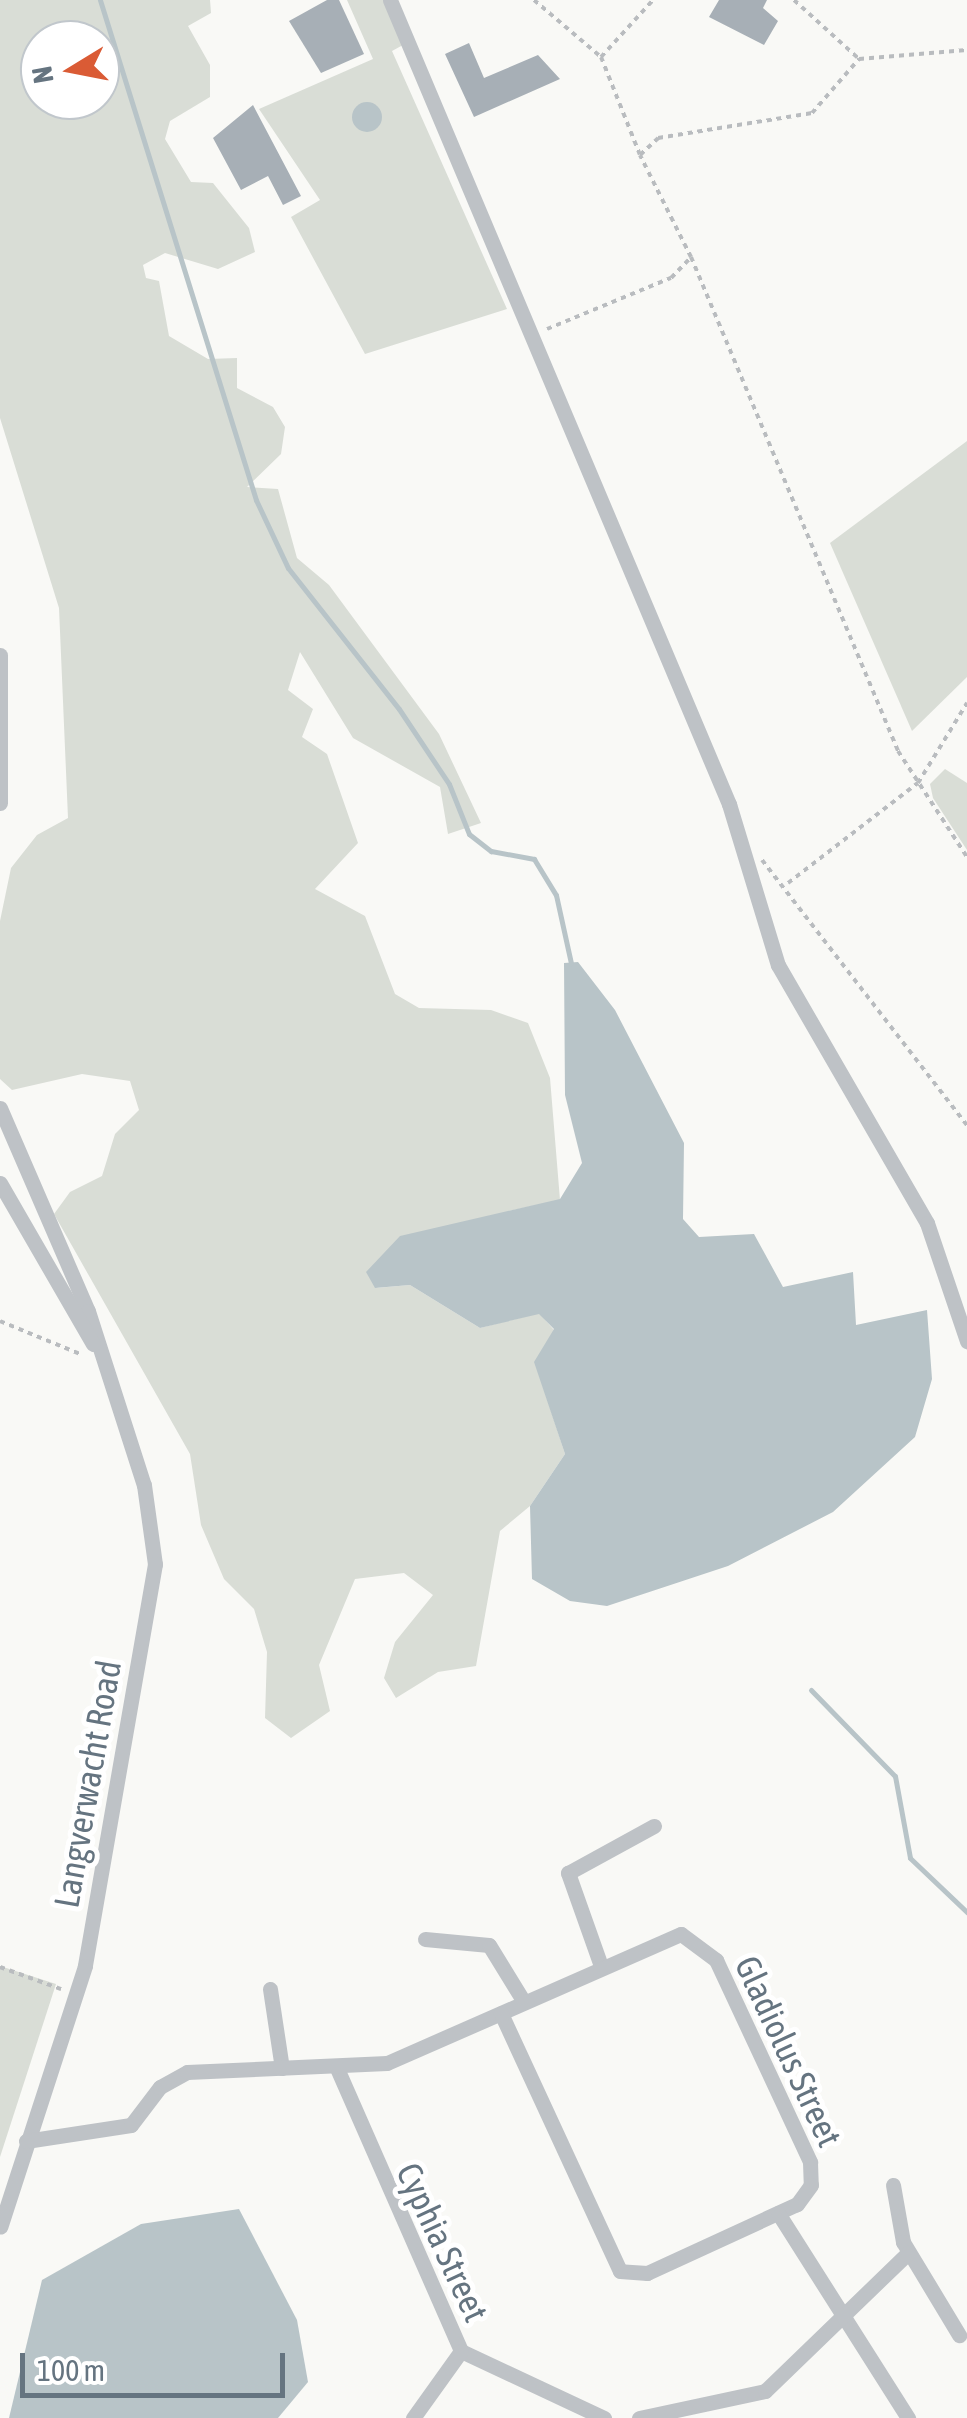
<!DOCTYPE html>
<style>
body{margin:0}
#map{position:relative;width:967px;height:2418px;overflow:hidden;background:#f9f9f6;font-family:"Asap Condensed",sans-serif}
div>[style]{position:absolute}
.green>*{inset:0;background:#d9ddd6}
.water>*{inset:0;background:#b8c4c8}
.round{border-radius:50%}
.stream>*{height:5px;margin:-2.5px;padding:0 2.5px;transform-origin:2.5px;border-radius:2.5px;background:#b8c4c8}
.building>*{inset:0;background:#a7afb6}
.path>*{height:4px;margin-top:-2px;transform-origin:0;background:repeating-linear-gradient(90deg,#b9bcbf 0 5px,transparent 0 10px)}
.street>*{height:15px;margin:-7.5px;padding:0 7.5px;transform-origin:7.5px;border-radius:7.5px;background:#bec2c6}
span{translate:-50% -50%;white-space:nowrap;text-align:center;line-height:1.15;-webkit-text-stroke:10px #fff;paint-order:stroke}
.street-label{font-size:35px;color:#657480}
.north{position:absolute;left:20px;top:20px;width:100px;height:100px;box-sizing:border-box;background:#fff;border:2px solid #c1c7cc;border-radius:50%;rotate:260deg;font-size:28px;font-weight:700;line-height:40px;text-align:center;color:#657480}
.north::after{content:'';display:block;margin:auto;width:35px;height:45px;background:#da5b35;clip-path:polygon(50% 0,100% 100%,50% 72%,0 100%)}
.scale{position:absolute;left:20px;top:2353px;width:265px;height:45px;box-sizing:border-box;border:5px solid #657480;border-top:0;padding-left:12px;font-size:30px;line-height:35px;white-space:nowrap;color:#657480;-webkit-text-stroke:8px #fff;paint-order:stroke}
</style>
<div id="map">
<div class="green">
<div style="clip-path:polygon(evenodd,0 0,210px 0,211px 13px,188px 26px,210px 65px,210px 97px,170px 121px,165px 139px,191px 182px,213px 183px,249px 228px,255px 252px,218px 269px,165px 253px,143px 265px,146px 278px,159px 281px,169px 336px,208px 359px,237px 358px,237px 388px,273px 407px,285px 427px,281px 454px,247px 487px,278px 489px,297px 558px,329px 585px,439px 734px,481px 823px,448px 834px,440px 787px,353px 738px,300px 652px,288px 690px,313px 709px,302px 737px,327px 754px,358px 843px,315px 889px,365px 916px,395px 994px,419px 1008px,491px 1010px,528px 1023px,550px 1078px,560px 1200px,509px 1211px,376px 1288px,410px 1285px,480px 1328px,539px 1313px,554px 1330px,535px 1362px,565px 1454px,530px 1506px,500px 1531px,476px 1666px,438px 1672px,396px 1698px,384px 1678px,395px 1642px,433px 1595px,404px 1573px,355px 1579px,319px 1665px,330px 1711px,291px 1738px,265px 1718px,267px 1652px,254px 1609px,224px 1579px,201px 1525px,190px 1454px,54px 1214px,70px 1192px,102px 1176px,115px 1134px,139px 1110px,130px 1081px,82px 1074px,12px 1090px,0 1079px,0 921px,11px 868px,37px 835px,68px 818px,59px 608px,0 418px,0 0,40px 40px,100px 40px,100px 100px,40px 100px,40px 40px)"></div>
<div style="clip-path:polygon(347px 0,383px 0,403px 45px,392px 51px,507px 309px,365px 354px,291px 217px,320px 200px,259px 109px,373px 59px)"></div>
<div style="clip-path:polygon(967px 441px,967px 677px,912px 731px,830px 543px)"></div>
<div style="clip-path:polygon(945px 769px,967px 783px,967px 850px,933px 798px,930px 784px)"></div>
<div style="clip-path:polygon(0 1966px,56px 1984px,0 2157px)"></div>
</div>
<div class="water">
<div class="round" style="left:352px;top:102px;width:30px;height:30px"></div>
<div style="clip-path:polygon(578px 962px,615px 1010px,684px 1143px,683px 1219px,699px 1237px,754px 1234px,783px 1287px,853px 1272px,856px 1325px,927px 1310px,932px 1379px,915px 1437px,833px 1512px,728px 1566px,607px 1606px,570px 1601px,532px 1579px,530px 1506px,565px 1454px,534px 1362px,554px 1329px,539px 1314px,480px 1328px,410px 1285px,375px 1288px,366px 1272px,400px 1236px,560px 1199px,582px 1163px,565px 1095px,564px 963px)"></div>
<div style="clip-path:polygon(239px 2209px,297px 2320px,308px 2382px,278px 2418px,9px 2418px,42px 2280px,141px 2224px)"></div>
</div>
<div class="stream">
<div style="left:100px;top:0;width:524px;rotate:72.67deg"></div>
<div style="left:256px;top:500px;width:75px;rotate:64.8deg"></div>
<div style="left:288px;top:568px;width:179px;rotate:51.8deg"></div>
<div style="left:399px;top:709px;width:90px;rotate:56.3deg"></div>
<div style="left:449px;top:784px;width:54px;rotate:68.2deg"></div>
<div style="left:469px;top:834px;width:28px;rotate:38deg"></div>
<div style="left:491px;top:851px;width:44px;rotate:10.5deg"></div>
<div style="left:534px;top:859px;width:42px;rotate:58.6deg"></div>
<div style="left:556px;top:895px;width:70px;rotate:77.6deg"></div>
<div style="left:811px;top:1690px;width:120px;rotate:45.7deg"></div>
<div style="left:895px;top:1776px;width:83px;rotate:79.6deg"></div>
<div style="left:910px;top:1858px;width:79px;rotate:43.5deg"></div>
</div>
<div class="building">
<div style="clip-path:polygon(327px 0,339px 0,364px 54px,321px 73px,289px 21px)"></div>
<div style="clip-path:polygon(719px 0,767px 0,763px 8px,778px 21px,764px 45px,709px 17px)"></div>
<div style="clip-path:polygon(469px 43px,484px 78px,538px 55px,560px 79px,474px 117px,445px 54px)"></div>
<div style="clip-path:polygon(253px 105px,301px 196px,283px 205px,268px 176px,241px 190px,213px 138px)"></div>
</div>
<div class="path">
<div style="left:534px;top:0;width:88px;rotate:40.4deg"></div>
<div style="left:601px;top:57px;width:105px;rotate:68.3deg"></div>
<div style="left:794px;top:0;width:88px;rotate:42.2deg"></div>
<div style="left:601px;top:57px;width:77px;rotate:-47.6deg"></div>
<div style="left:691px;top:257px;width:536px;rotate:67.26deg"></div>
<div style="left:898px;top:751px;width:126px;rotate:56.9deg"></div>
<div style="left:547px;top:329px;width:134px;rotate:-22.4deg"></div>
<div style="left:671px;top:278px;width:29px;rotate:-46deg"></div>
<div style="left:691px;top:257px;width:114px;rotate:-116.6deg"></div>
<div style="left:640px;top:155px;width:25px;rotate:-43deg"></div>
<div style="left:658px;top:138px;width:156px;rotate:-9.2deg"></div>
<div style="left:812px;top:113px;width:72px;rotate:-49deg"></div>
<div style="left:859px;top:59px;width:108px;rotate:-4.8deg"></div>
<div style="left:762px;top:860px;width:335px;rotate:52.3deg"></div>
<div style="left:788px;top:883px;width:164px;rotate:-37.6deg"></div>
<div style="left:918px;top:783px;width:94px;rotate:-58.5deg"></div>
<div style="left:0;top:1321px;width:87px;rotate:22.4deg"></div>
<div style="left:0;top:1967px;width:65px;rotate:19.8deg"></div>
</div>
<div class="street">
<div style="left:390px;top:0;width:873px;rotate:67.14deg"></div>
<div style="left:729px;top:804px;width:168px;rotate:73.1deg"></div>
<div style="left:778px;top:965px;width:298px;rotate:60deg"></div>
<div style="left:927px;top:1223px;width:125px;rotate:71.3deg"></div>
<div style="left:0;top:655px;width:148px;rotate:90deg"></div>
<div style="left:0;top:1108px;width:221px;rotate:66.6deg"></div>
<div style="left:88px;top:1311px;width:183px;rotate:72.2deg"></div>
<div style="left:144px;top:1485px;width:80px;rotate:82.1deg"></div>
<div style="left:155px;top:1564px;width:408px;rotate:99.9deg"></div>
<div style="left:85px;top:1966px;width:274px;rotate:108deg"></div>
<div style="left:0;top:1183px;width:186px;rotate:60deg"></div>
<div style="left:425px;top:1939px;width:64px;rotate:5.4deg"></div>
<div style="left:489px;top:1945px;width:67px;rotate:58.4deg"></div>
<div style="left:601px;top:1966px;width:99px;rotate:-109.5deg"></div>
<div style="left:568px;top:1873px;width:98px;rotate:-28.7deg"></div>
<div style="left:270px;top:1989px;width:80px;rotate:81.4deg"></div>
<div style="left:336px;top:2066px;width:311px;rotate:66.3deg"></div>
<div style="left:461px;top:2351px;width:158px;rotate:25.1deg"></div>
<div style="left:26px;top:2141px;width:106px;rotate:-8.7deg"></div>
<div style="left:131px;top:2125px;width:48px;rotate:-52.7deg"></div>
<div style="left:160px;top:2087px;width:31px;rotate:-29deg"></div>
<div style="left:187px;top:2072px;width:200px;rotate:-2.6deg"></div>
<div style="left:387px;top:2063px;width:321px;rotate:-23.7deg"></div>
<div style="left:681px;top:1934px;width:44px;rotate:36.6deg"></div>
<div style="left:716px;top:1960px;width:223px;rotate:65deg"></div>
<div style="left:810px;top:2162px;width:23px;rotate:88deg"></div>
<div style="left:811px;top:2185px;width:24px;rotate:126deg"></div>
<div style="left:797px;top:2204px;width:165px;rotate:155.3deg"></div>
<div style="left:647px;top:2273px;width:27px;rotate:-176deg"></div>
<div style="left:620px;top:2271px;width:284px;rotate:-114.8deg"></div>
<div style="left:893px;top:2185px;width:58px;rotate:80deg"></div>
<div style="left:903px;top:2242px;width:109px;rotate:58.9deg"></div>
<div style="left:778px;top:2213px;width:243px;rotate:57.6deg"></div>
<div style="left:413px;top:2418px;width:82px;rotate:-54.4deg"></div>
<div style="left:639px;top:2418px;width:129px;rotate:-12.1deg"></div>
<div style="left:765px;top:2391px;width:199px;rotate:-44deg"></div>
</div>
<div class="street-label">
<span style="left:87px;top:1784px;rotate:-80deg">Langverwacht Road</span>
<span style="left:789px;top:2051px;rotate:65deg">Gladiolus Street</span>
<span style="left:443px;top:2242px;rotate:65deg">Cyphia Street</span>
</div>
<div class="north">N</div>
<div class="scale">100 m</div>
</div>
